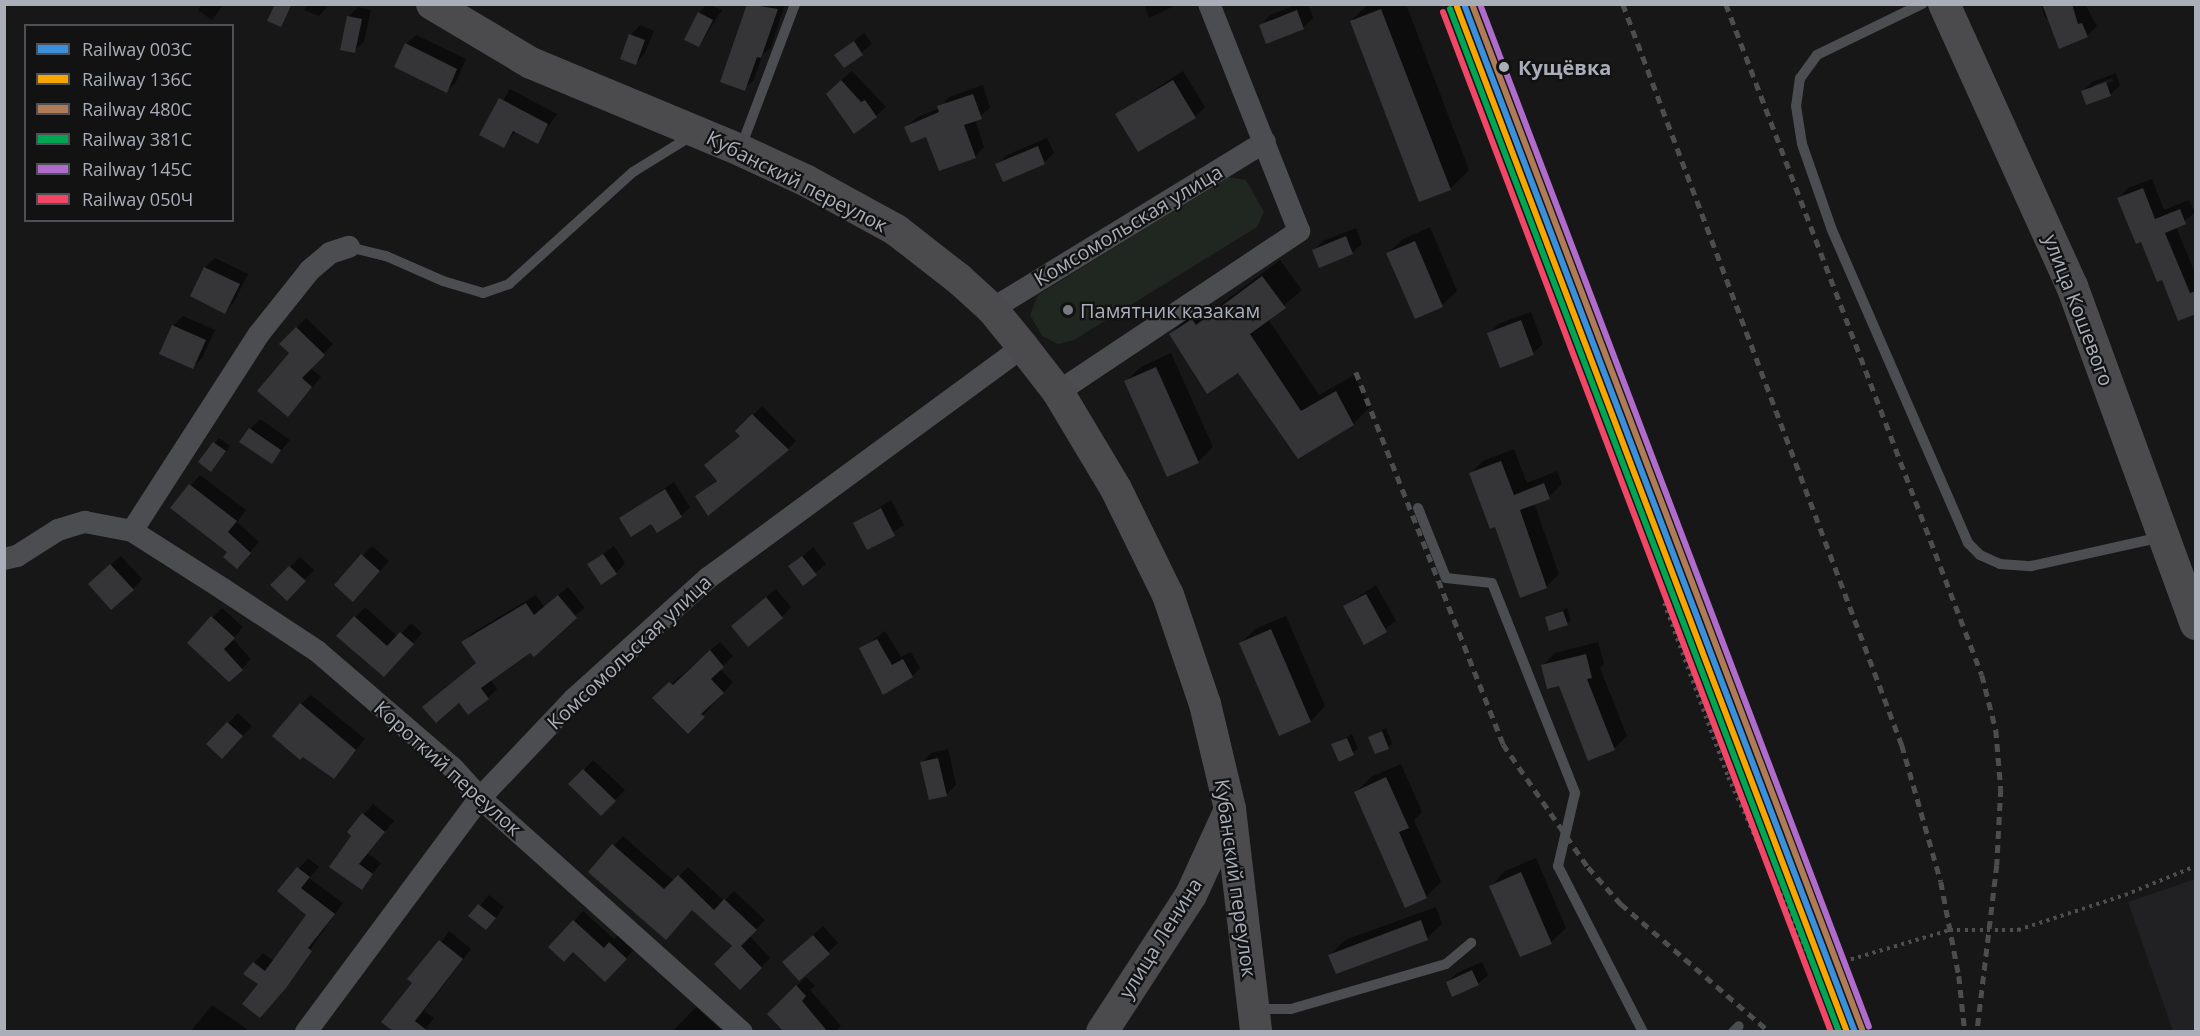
<!DOCTYPE html>
<meta charset="utf-8">
<style>
body{margin:0}
#map{position:relative;width:2200px;height:1036px;overflow:hidden;background:#171718;font-family:"Open Sans",sans-serif}
div>[style]{position:absolute}
.built>*{inset:0;background:#212123}
.green>*{inset:0;background:#202620}
.shadow>*{inset:0;background:#0007}
.building>*{inset:0;background:#353537}
.path>*{height:4px;margin-top:-2px;transform-origin:0;background:repeating-linear-gradient(90deg,#4d4f52 0 3px,transparent 0 7.5px)}
.lane>*{height:10px;margin:-5px;padding:0 5px;transform-origin:5px;border-radius:5px;background:#4c4d50}
.street>*{height:22px;margin:-11px;padding:0 11px;transform-origin:11px;border-radius:11px;background:#4c4d50}
.secondary>*{height:32px;margin:-16px;padding:0 16px;transform-origin:16px;border-radius:16px;background:#4b4b4e}
.rail>*{height:4.5px;margin-top:-2.25px;transform-origin:0;background:repeating-linear-gradient(90deg,#4c4d4f 0 8px,transparent 0 14px)}
.rail-1>*{height:6px;margin:-3px;padding:0 3px;transform-origin:3px;border-radius:3px;background:#3a90db}
.rail-2>*{height:6px;margin:-3px;padding:0 3px;transform-origin:3px;border-radius:3px;background:#f7a600}
.rail-3>*{height:6px;margin:-3px;padding:0 3px;transform-origin:3px;border-radius:3px;background:#b07c57}
.rail-4>*{height:6px;margin:-3px;padding:0 3px;transform-origin:3px;border-radius:3px;background:#00a651}
.rail-5>*{height:6px;margin:-3px;padding:0 3px;transform-origin:3px;border-radius:3px;background:#b06ccc}
.rail-6>*{height:6px;margin:-3px;padding:0 3px;transform-origin:3px;border-radius:3px;background:#f34667}
.dots>*{width:16px;height:16px;translate:-50% -50%;box-sizing:border-box;border:3px solid #121213;border-radius:50%}
span{translate:-50% -50%;white-space:nowrap;text-align:center;line-height:1.15;-webkit-text-stroke:4.5px #121213;paint-order:stroke}
.stop-label{font-size:20px;color:#a9aeb8;font-weight:700}
.left{translate:0 -50%;text-align:left}
.street-label{font-size:20px;color:#a9aeb8}
.poi-label{font-size:20px;color:#a9aeb8}
.frame{position:absolute;inset:0;border:6px solid #a9aeb8;pointer-events:none}
.legend{position:absolute;left:24px;top:24px;width:210px;height:198px;box-sizing:border-box;background:#121213;border:2px solid #4e5055;margin:0;padding:8px 10px;list-style:none;font-size:18px;color:#a9aeb8}
.legend li{display:flex;align-items:center;gap:12px;height:30px}
.legend b{width:30px;border:2px solid #4e5055}
</style>
<div id="map">
<div class="built">
<div style="clip-path:polygon(2195px 879px,2195px 1031px,2173px 1031px,2128px 902px)"></div>
</div>
<div class="green">
<div style="clip-path:polygon(1228px 177px,1246px 180px,1264px 212px,1257px 227px,1074px 340px,1058px 344px,1042px 336px,1030px 315px,1038px 295px)"></div>
</div>
<div class="shadow">
<div style="clip-path:polygon(202px 4px,224px 4px,212px 20px,198px 10px)"></div>
<div style="clip-path:polygon(276px 4px,293px 4px,281px 25px)"></div>
<div style="clip-path:polygon(308px 4px,330px 4px,319px 16px,304px 10px)"></div>
<div style="clip-path:polygon(707px 4px,722px 10px,699px 46px,699px 13px)"></div>
<div style="clip-path:polygon(749px 4px,785px 4px,771px 47px,763px 54px,754px 80px,744px 89px)"></div>
<div style="clip-path:polygon(1144px 4px,1178px 4px,1149px 18px)"></div>
<div style="clip-path:polygon(1298px 4px,1308px 4px,1313px 18px,1303px 28px,1261px 25px,1270px 15px)"></div>
<div style="clip-path:polygon(1368px 4px,1406px 4px,1469px 170px,1450px 189px,1351px 21px)"></div>
<div style="clip-path:polygon(2041px 4px,2085px 4px,2097px 26px,2087px 36px,2045px 18px)"></div>
<div style="clip-path:polygon(358px 7px,371px 10px,364px 42px,354px 51px,348px 17px)"></div>
<div style="clip-path:polygon(640px 25px,654px 31px,645px 53px,636px 63px,631px 35px)"></div>
<div style="clip-path:polygon(864px 33px,872px 44px,844px 66px,836px 55px)"></div>
<div style="clip-path:polygon(416px 35px,466px 59px,456px 82px,447px 91px,406px 44px)"></div>
<div style="clip-path:polygon(852px 71px,886px 107px,876px 116px,837px 84px)"></div>
<div style="clip-path:polygon(1183px 71px,1205px 107px,1195px 117px,1117px 114px)"></div>
<div style="clip-path:polygon(evenodd,2116px 73px,2120px 85px,2110px 95px,2082px 92px,2092px 82px,2116px 73px,2112px 78px,2114px 81px,2092px 89px,2092px 86px,2112px 78px)"></div>
<div style="clip-path:polygon(983px 85px,990px 108px,975px 120px,984px 147px,975px 157px,906px 128px,916px 118px,940px 108px,949px 97px)"></div>
<div style="clip-path:polygon(510px 89px,557px 114px,537px 142px,516px 131px,503px 146px,481px 135px)"></div>
<div style="clip-path:polygon(1047px 138px,1054px 153px,1044px 163px,997px 165px,1007px 155px)"></div>
<div style="clip-path:polygon(2152px 179px,2164px 210px,2189px 200px,2195px 213px,2176px 227px,2196px 275px,2196px 313px,2163px 278px,2119px 198px,2128px 188px)"></div>
<div style="clip-path:polygon(1430px 227px,1457px 291px,1442px 305px,1415px 317px,1388px 253px,1403px 239px)"></div>
<div style="clip-path:polygon(1356px 228px,1362px 244px,1352px 253px,1314px 250px,1323px 241px)"></div>
<div style="clip-path:polygon(215px 258px,248px 274px,234px 302px,225px 312px,192px 296px,205px 267px)"></div>
<div style="clip-path:polygon(1280px 260px,1302px 290px,1268px 319px,1319px 395px,1354px 375px,1370px 407px,1353px 424px,1298px 457px,1239px 371px,1171px 334px,1188px 317px,1210px 303px,1214px 309px)"></div>
<div style="clip-path:polygon(1531px 312px,1543px 344px,1533px 353px,1489px 334px,1498px 324px)"></div>
<div style="clip-path:polygon(183px 316px,215px 330px,202px 358px,193px 367px,173px 326px)"></div>
<div style="clip-path:polygon(306px 318px,333px 344px,310px 368px,321px 377px,297px 405px,291px 353px,281px 344px)"></div>
<div style="clip-path:polygon(1171px 353px,1213px 447px,1198px 462px,1126px 381px,1141px 367px)"></div>
<div style="clip-path:polygon(762px 406px,796px 441px,788px 449px,697px 496px,718px 479px,706px 465px,741px 435px,737px 431px)"></div>
<div style="clip-path:polygon(260px 419px,290px 440px,271px 462px,250px 429px)"></div>
<div style="clip-path:polygon(219px 438px,230px 446px,216px 465px,200px 461px)"></div>
<div style="clip-path:polygon(1514px 449px,1527px 483px,1557px 471px,1562px 484px,1549px 497px,1534px 503px,1559px 574px,1546px 587px,1495px 526px,1470px 474px,1483px 461px)"></div>
<div style="clip-path:polygon(200px 475px,246px 510px,237px 522px,259px 542px,246px 557px,229px 552px,172px 508px)"></div>
<div style="clip-path:polygon(674px 482px,690px 507px,681px 516px,657px 531px,651px 522px,620px 519px)"></div>
<div style="clip-path:polygon(891px 500px,904px 525px,868px 548px,855px 523px)"></div>
<div style="clip-path:polygon(372px 546px,389px 561px,363px 590px,336px 585px)"></div>
<div style="clip-path:polygon(614px 546px,625px 563px,616px 573px,589px 565px)"></div>
<div style="clip-path:polygon(813px 547px,826px 564px,803px 584px,790px 567px)"></div>
<div style="clip-path:polygon(121px 556px,142px 579px,133px 589px,99px 575px)"></div>
<div style="clip-path:polygon(300px 557px,314px 570px,287px 598px,273px 585px)"></div>
<div style="clip-path:polygon(1376px 585px,1396px 621px,1365px 643px,1345px 606px)"></div>
<div style="clip-path:polygon(568px 587px,585px 608px,490px 679px,497px 689px,488px 698px,424px 707px,477px 662px,463px 642px,472px 633px,536px 595px,544px 607px)"></div>
<div style="clip-path:polygon(776px 589px,791px 607px,782px 617px,742px 617px)"></div>
<div style="clip-path:polygon(365px 607px,398px 637px,411px 623px,422px 633px,393px 666px,338px 636px)"></div>
<div style="clip-path:polygon(222px 608px,243px 627px,233px 639px,251px 659px,242px 669px,189px 643px)"></div>
<div style="clip-path:polygon(1567px 608px,1571px 620px,1567px 624px,1546px 618px)"></div>
<div style="clip-path:polygon(1286px 616px,1325px 706px,1311px 721px,1280px 734px,1241px 644px,1255px 629px)"></div>
<div style="clip-path:polygon(885px 631px,901px 657px,911px 652px,920px 668px,912px 676px,861px 649px)"></div>
<div style="clip-path:polygon(720px 642px,733px 656px,720px 669px,733px 682px,688px 732px,655px 698px)"></div>
<div style="clip-path:polygon(1598px 642px,1604px 664px,1600px 668px,1627px 736px,1614px 749px,1542px 666px,1555px 653px)"></div>
<div style="clip-path:polygon(311px 695px,365px 739px,334px 777px,301px 704px)"></div>
<div style="clip-path:polygon(238px 713px,252px 726px,222px 757px,209px 744px)"></div>
<div style="clip-path:polygon(1386px 728px,1392px 743px,1388px 748px,1369px 737px)"></div>
<div style="clip-path:polygon(1352px 734px,1358px 749px,1339px 760px,1333px 745px)"></div>
<div style="clip-path:polygon(948px 749px,956px 785px,947px 794px,922px 763px,931px 753px)"></div>
<div style="clip-path:polygon(593px 760px,625px 790px,601px 814px,570px 784px)"></div>
<div style="clip-path:polygon(1401px 764px,1422px 812px,1414px 820px,1441px 882px,1426px 897px,1356px 792px,1371px 777px)"></div>
<div style="clip-path:polygon(373px 804px,394px 821px,367px 853px,381px 863px,361px 888px,353px 836px,349px 832px)"></div>
<div style="clip-path:polygon(623px 836px,674px 881px,688px 867px,724px 901px,734px 891px,765px 920px,750px 936px,770px 958px,740px 988px,734px 946px,693px 908px,590px 872px)"></div>
<div style="clip-path:polygon(308px 858px,319px 867px,309px 878px,343px 903px,270px 1006px,254px 963px,263px 953px,274px 961px,308px 914px,280px 891px)"></div>
<div style="clip-path:polygon(1536px 858px,1566px 928px,1551px 942px,1491px 886px,1505px 871px)"></div>
<div style="clip-path:polygon(489px 895px,504px 907px,496px 918px,471px 916px)"></div>
<div style="clip-path:polygon(1436px 907px,1442px 924px,1427px 938px,1330px 955px,1345px 940px)"></div>
<div style="clip-path:polygon(583px 911px,614px 939px,620px 934px,635px 949px,605px 980px,573px 950px,550px 947px)"></div>
<div style="clip-path:polygon(823px 926px,838px 943px,799px 979px,794px 952px)"></div>
<div style="clip-path:polygon(449px 931px,471px 949px,424px 1011px,434px 1018px,423px 1032px,396px 1032px,414px 983px)"></div>
<div style="clip-path:polygon(1482px 962px,1488px 975px,1478px 984px,1447px 982px,1457px 973px)"></div>
<div style="clip-path:polygon(806px 977px,815px 986px,810px 990px,841px 1026px,835px 1032px,796px 1032px,769px 1014px)"></div>
<div style="clip-path:polygon(212px 1005px,247px 1029px,245px 1032px,191px 1031px)"></div>
<div style="clip-path:polygon(696px 1007px,723px 1032px,672px 1032px)"></div>
</div>
<div class="building">
<div style="clip-path:polygon(275px 4px,292px 4px,281px 27px,267px 21px)"></div>
<div style="clip-path:polygon(747px 4px,778px 9px,761px 58px,757px 57px,745px 91px,720px 82px)"></div>
<div style="clip-path:polygon(2042px 4px,2072px 4px,2078px 24px,2082px 23px,2088px 37px,2059px 49px)"></div>
<div style="clip-path:polygon(1381px 9px,1451px 190px,1419px 202px,1350px 21px)"></div>
<div style="clip-path:polygon(1297px 10px,1304px 29px,1266px 44px,1259px 25px)"></div>
<div style="clip-path:polygon(698px 12px,713px 20px,699px 47px,684px 40px)"></div>
<div style="clip-path:polygon(347px 16px,362px 19px,355px 53px,340px 50px)"></div>
<div style="clip-path:polygon(629px 34px,645px 40px,636px 65px,620px 59px)"></div>
<div style="clip-path:polygon(854px 41px,863px 55px,844px 68px,834px 55px)"></div>
<div style="clip-path:polygon(405px 43px,457px 69px,447px 93px,394px 67px)"></div>
<div style="clip-path:polygon(841px 80px,861px 102px,865px 100px,877px 117px,854px 134px,826px 94px)"></div>
<div style="clip-path:polygon(1173px 80px,1196px 118px,1138px 152px,1115px 114px)"></div>
<div style="clip-path:polygon(2106px 82px,2111px 96px,2086px 105px,2081px 91px)"></div>
<div style="clip-path:polygon(973px 94px,982px 119px,964px 125px,976px 158px,939px 171px,926px 137px,911px 143px,904px 127px,939px 112px,937px 106px)"></div>
<div style="clip-path:polygon(499px 98px,548px 124px,538px 144px,513px 131px,504px 148px,479px 135px)"></div>
<div style="clip-path:polygon(1038px 146px,1045px 164px,1003px 182px,995px 164px)"></div>
<div style="clip-path:polygon(2143px 188px,2155px 219px,2180px 209px,2186px 224px,2165px 233px,2190px 293px,2196px 291px,2196px 314px,2178px 321px,2162px 280px,2157px 282px,2141px 242px,2136px 244px,2117px 198px)"></div>
<div style="clip-path:polygon(1346px 236px,1353px 254px,1319px 268px,1312px 250px)"></div>
<div style="clip-path:polygon(1415px 241px,1443px 307px,1415px 319px,1386px 253px)"></div>
<div style="clip-path:polygon(204px 267px,240px 284px,225px 314px,190px 296px)"></div>
<div style="clip-path:polygon(1262px 276px,1286px 308px,1250px 334px,1301px 411px,1336px 391px,1354px 425px,1298px 459px,1238px 373px,1207px 394px,1169px 334px,1192px 319px,1196px 325px)"></div>
<div style="clip-path:polygon(1521px 320px,1534px 355px,1500px 368px,1487px 333px)"></div>
<div style="clip-path:polygon(172px 325px,206px 340px,193px 369px,159px 354px)"></div>
<div style="clip-path:polygon(296px 327px,325px 355px,302px 378px,312px 387px,288px 417px,257px 391px,289px 353px,279px 344px)"></div>
<div style="clip-path:polygon(1156px 367px,1199px 463px,1167px 477px,1124px 381px)"></div>
<div style="clip-path:polygon(752px 414px,789px 450px,708px 516px,695px 496px,717px 481px,704px 465px,740px 436px,735px 431px)"></div>
<div style="clip-path:polygon(249px 428px,281px 450px,272px 464px,239px 442px)"></div>
<div style="clip-path:polygon(213px 442px,226px 451px,211px 472px,198px 462px)"></div>
<div style="clip-path:polygon(1501px 461px,1514px 495px,1544px 483px,1550px 499px,1520px 510px,1547px 588px,1520px 598px,1495px 527px,1490px 529px,1469px 473px)"></div>
<div style="clip-path:polygon(189px 484px,237px 521px,228px 532px,251px 553px,237px 569px,223px 557px,227px 552px,170px 508px)"></div>
<div style="clip-path:polygon(665px 489px,682px 517px,657px 533px,651px 524px,631px 537px,619px 518px)"></div>
<div style="clip-path:polygon(881px 508px,895px 536px,867px 550px,853px 523px)"></div>
<div style="clip-path:polygon(361px 554px,380px 571px,353px 602px,334px 585px)"></div>
<div style="clip-path:polygon(603px 554px,617px 574px,601px 585px,587px 564px)"></div>
<div style="clip-path:polygon(802px 556px,817px 575px,803px 586px,788px 566px)"></div>
<div style="clip-path:polygon(110px 564px,134px 590px,111px 610px,88px 584px)"></div>
<div style="clip-path:polygon(289px 566px,306px 581px,287px 601px,270px 585px)"></div>
<div style="clip-path:polygon(1366px 594px,1387px 632px,1364px 645px,1343px 606px)"></div>
<div style="clip-path:polygon(558px 595px,577px 618px,534px 657px,530px 653px,481px 688px,489px 699px,468px 715px,459px 703px,436px 723px,422px 707px,476px 663px,461px 642px,526px 603px,534px 615px)"></div>
<div style="clip-path:polygon(766px 597px,783px 618px,748px 647px,731px 626px)"></div>
<div style="clip-path:polygon(1563px 611px,1568px 625px,1549px 631px,1545px 617px)"></div>
<div style="clip-path:polygon(211px 616px,235px 638px,224px 649px,243px 670px,229px 682px,187px 643px)"></div>
<div style="clip-path:polygon(354px 616px,387px 646px,400px 632px,414px 644px,384px 677px,336px 636px)"></div>
<div style="clip-path:polygon(1271px 629px,1311px 722px,1279px 736px,1239px 643px)"></div>
<div style="clip-path:polygon(877px 639px,892px 665px,903px 659px,913px 677px,883px 695px,859px 648px)"></div>
<div style="clip-path:polygon(710px 650px,724px 667px,711px 679px,724px 693px,701px 714px,705px 717px,688px 734px,652px 698px,669px 682px,673px 685px)"></div>
<div style="clip-path:polygon(1586px 654px,1592px 678px,1587px 679px,1615px 750px,1588px 761px,1559px 686px,1547px 689px,1541px 665px)"></div>
<div style="clip-path:polygon(300px 703px,356px 750px,334px 779px,303px 757px,300px 760px,272px 736px)"></div>
<div style="clip-path:polygon(227px 722px,243px 736px,222px 759px,206px 744px)"></div>
<div style="clip-path:polygon(1382px 731px,1389px 749px,1375px 754px,1368px 737px)"></div>
<div style="clip-path:polygon(1347px 738px,1354px 755px,1339px 762px,1331px 744px)"></div>
<div style="clip-path:polygon(938px 758px,947px 796px,929px 800px,920px 762px)"></div>
<div style="clip-path:polygon(583px 769px,616px 801px,601px 816px,568px 784px)"></div>
<div style="clip-path:polygon(1386px 777px,1409px 828px,1399px 832px,1427px 898px,1405px 908px,1354px 792px)"></div>
<div style="clip-path:polygon(362px 813px,385px 832px,359px 864px,373px 874px,362px 890px,329px 867px,351px 836px,347px 832px)"></div>
<div style="clip-path:polygon(612px 844px,664px 889px,678px 875px,714px 910px,724px 899px,757px 930px,741px 946px,762px 968px,740px 990px,714px 964px,732px 946px,692px 910px,666px 940px,588px 872px)"></div>
<div style="clip-path:polygon(297px 867px,310px 877px,301px 888px,335px 914px,308px 948px,312px 951px,286px 988px,260px 1018px,242px 1004px,258px 984px,243px 974px,253px 962px,265px 971px,306px 915px,277px 891px)"></div>
<div style="clip-path:polygon(1521px 872px,1552px 944px,1520px 957px,1489px 886px)"></div>
<div style="clip-path:polygon(478px 904px,496px 918px,486px 930px,468px 916px)"></div>
<div style="clip-path:polygon(573px 920px,604px 948px,609px 942px,627px 959px,605px 982px,573px 952px,564px 962px,548px 947px)"></div>
<div style="clip-path:polygon(1421px 920px,1428px 940px,1336px 974px,1328px 955px)"></div>
<div style="clip-path:polygon(813px 935px,830px 954px,799px 981px,782px 962px)"></div>
<div style="clip-path:polygon(439px 940px,463px 959px,415px 1021px,429px 1032px,394px 1032px,381px 1022px,412px 983px,407px 979px)"></div>
<div style="clip-path:polygon(1472px 970px,1479px 985px,1452px 997px,1446px 982px)"></div>
<div style="clip-path:polygon(796px 985px,806px 996px,802px 1001px,828px 1032px,784px 1032px,767px 1014px)"></div>
</div>
<div class="path">
<div style="left:1664px;top:603px;width:185px;rotate:69.8deg"></div>
<div style="left:1728px;top:777px;width:212px;rotate:65.7deg"></div>
<div style="left:1815px;top:970px;width:141px;rotate:-16.5deg"></div>
<div style="left:1950px;top:930px;width:68px"></div>
<div style="left:2018px;top:930px;width:113px;rotate:-18.1deg"></div>
<div style="left:2125px;top:895px;width:77px;rotate:-22.2deg"></div>
</div>
<div class="lane">
<div style="left:1922px;top:4px;width:117px;rotate:154.1deg"></div>
<div style="left:1817px;top:55px;width:29px;rotate:126deg"></div>
<div style="left:1800px;top:78px;width:28px;rotate:98deg"></div>
<div style="left:1796px;top:106px;width:38px;rotate:81deg"></div>
<div style="left:1802px;top:144px;width:91px;rotate:70.8deg"></div>
<div style="left:1832px;top:230px;width:341px;rotate:66.5deg"></div>
<div style="left:1968px;top:543px;width:17px;rotate:45deg"></div>
<div style="left:1980px;top:555px;width:22px;rotate:24deg"></div>
<div style="left:2000px;top:564px;width:31px;rotate:4deg"></div>
<div style="left:2031px;top:566px;width:134px;rotate:-12.5deg"></div>
<div style="left:741px;top:147px;width:153px;rotate:-69.3deg"></div>
<div style="left:349px;top:247px;width:38px;rotate:14deg"></div>
<div style="left:386px;top:256px;width:62px;rotate:23.7deg"></div>
<div style="left:443px;top:281px;width:42px;rotate:16.7deg"></div>
<div style="left:483px;top:293px;width:28px;rotate:-19deg"></div>
<div style="left:509px;top:284px;width:167px;rotate:-42.1deg"></div>
<div style="left:633px;top:172px;width:68px;rotate:-31.8deg"></div>
<div style="left:1418px;top:508px;width:75px;rotate:68.2deg"></div>
<div style="left:1446px;top:578px;width:46px;rotate:6.2deg"></div>
<div style="left:1492px;top:583px;width:226px;rotate:68.4deg"></div>
<div style="left:1575px;top:793px;width:75px;rotate:103.1deg"></div>
<div style="left:1558px;top:866px;width:186px;rotate:62.9deg"></div>
<div style="left:1255px;top:1009px;width:36px"></div>
<div style="left:1291px;top:1009px;width:161px;rotate:-16.2deg"></div>
<div style="left:1446px;top:964px;width:33px;rotate:-40deg"></div>
<div style="left:1733px;top:1032px;width:8px;rotate:-45deg"></div>
</div>
<div class="street">
<div style="left:992px;top:309px;width:320px;rotate:-31.5deg"></div>
<div style="left:1058px;top:392px;width:290px;rotate:-33.7deg"></div>
<div style="left:1299px;top:231px;width:244px;rotate:-111.6deg"></div>
<div style="left:132px;top:531px;width:234px;rotate:-57.2deg"></div>
<div style="left:259px;top:334px;width:82px;rotate:-51.4deg"></div>
<div style="left:310px;top:270px;width:26px;rotate:-40deg"></div>
<div style="left:330px;top:253px;width:20px;rotate:-18deg"></div>
<div style="left:4px;top:559px;width:13px;rotate:-13deg"></div>
<div style="left:17px;top:556px;width:49px;rotate:-32.4deg"></div>
<div style="left:58px;top:530px;width:28px;rotate:-17deg"></div>
<div style="left:85px;top:522px;width:48px;rotate:10.8deg"></div>
<div style="left:132px;top:531px;width:108px;rotate:32.5deg"></div>
<div style="left:223px;top:589px;width:113px;rotate:33.4deg"></div>
<div style="left:317px;top:651px;width:179px;rotate:40.7deg"></div>
<div style="left:453px;top:768px;width:40px;rotate:48deg"></div>
<div style="left:480px;top:798px;width:351px;rotate:41.8deg"></div>
<div style="left:306px;top:1032px;width:292px;rotate:-53.4deg"></div>
<div style="left:480px;top:798px;width:137px;rotate:-46.5deg"></div>
<div style="left:574px;top:699px;width:181px;rotate:-42.1deg"></div>
<div style="left:708px;top:578px;width:391px;rotate:-36.3deg"></div>
</div>
<div class="secondary">
<div style="left:432px;top:4px;width:115px;rotate:30.8deg"></div>
<div style="left:531px;top:63px;width:226px;rotate:22.6deg"></div>
<div style="left:740px;top:150px;width:72px;rotate:24.8deg"></div>
<div style="left:805px;top:180px;width:104px;rotate:28.8deg"></div>
<div style="left:896px;top:230px;width:80px;rotate:37.9deg"></div>
<div style="left:959px;top:279px;width:45px;rotate:42.3deg"></div>
<div style="left:992px;top:309px;width:49px;rotate:50.8deg"></div>
<div style="left:1023px;top:347px;width:57px;rotate:52.1deg"></div>
<div style="left:1058px;top:392px;width:113px;rotate:59.1deg"></div>
<div style="left:1116px;top:489px;width:118px;rotate:63.9deg"></div>
<div style="left:1168px;top:595px;width:115px;rotate:71.3deg"></div>
<div style="left:1205px;top:704px;width:108px;rotate:76.6deg"></div>
<div style="left:1230px;top:809px;width:225px;rotate:83.3deg"></div>
<div style="left:1944px;top:4px;width:310px;rotate:65.6deg"></div>
<div style="left:2072px;top:286px;width:360px;rotate:69.9deg"></div>
<div style="left:1102px;top:1032px;width:163px;rotate:-57deg"></div>
<div style="left:1191px;top:895px;width:94px;rotate:-65.4deg"></div>
</div>
<div class="rail">
<div style="left:1623px;top:4px;width:792px;rotate:69.37deg"></div>
<div style="left:1902px;top:745px;width:142px;rotate:74.1deg"></div>
<div style="left:1941px;top:882px;width:96px;rotate:79.2deg"></div>
<div style="left:1959px;top:976px;width:56px;rotate:83.9deg"></div>
<div style="left:1726px;top:4px;width:718px;rotate:69.12deg"></div>
<div style="left:1982px;top:675px;width:57px;rotate:75.7deg"></div>
<div style="left:1996px;top:730px;width:59px;rotate:85.2deg"></div>
<div style="left:2001px;top:789px;width:76px;rotate:93deg"></div>
<div style="left:1997px;top:865px;width:168px;rotate:96.8deg"></div>
<div style="left:1356px;top:372px;width:400px;rotate:68.4deg"></div>
<div style="left:1503px;top:744px;width:150px;rotate:55.4deg"></div>
<div style="left:1588px;top:867px;width:50px;rotate:48.3deg"></div>
<div style="left:1621px;top:904px;width:196px;rotate:40.7deg"></div>
</div>
<div class="rail-1">
<div style="left:1464px;top:4px;width:1100px;rotate:69.18deg"></div>
</div>
<div class="rail-2">
<div style="left:1457px;top:7px;width:1097px;rotate:69.17deg"></div>
</div>
<div class="rail-3">
<div style="left:1472px;top:4px;width:1097px;rotate:69.17deg"></div>
</div>
<div class="rail-4">
<div style="left:1450px;top:9px;width:1094px;rotate:69.18deg"></div>
</div>
<div class="rail-5">
<div style="left:1480px;top:4px;width:1094px;rotate:69.18deg"></div>
</div>
<div class="rail-6">
<div style="left:1443px;top:12px;width:1091px;rotate:69.17deg"></div>
</div>
<div class="dots">
<div style="left:1504px;top:67px;background:#a9aeb8"></div>
<div style="left:1068px;top:310px;background:#767980"></div>
</div>
<div class="stop-label">
<span class="left" style="left:1518px;top:67px">Кущёвка</span>
</div>
<div class="street-label">
<span style="left:797px;top:181px;rotate:27deg">Кубанский переулок</span>
<span style="left:1128px;top:225px;rotate:-31deg">Комсомольская улица</span>
<span style="left:2079px;top:310px;rotate:69deg">улица Кошевого</span>
<span style="left:629px;top:652px;rotate:-43deg">Комсомольская улица</span>
<span style="left:448px;top:768px;rotate:42deg">Короткий переулок</span>
<span style="left:1236px;top:878px;rotate:82deg">Кубанский переулок</span>
<span style="left:1160px;top:938px;rotate:-58deg">улица Ленина</span>
</div>
<div class="poi-label">
<span class="left" style="left:1080px;top:310px">Памятник казакам</span>
</div>
<div class="frame"></div>
<ul class="legend">
<li><b style="height:8px;background:#3a90db"></b>Railway 003С</li>
<li><b style="height:8px;background:#f7a600"></b>Railway 136С</li>
<li><b style="height:8px;background:#b07c57"></b>Railway 480С</li>
<li><b style="height:8px;background:#00a651"></b>Railway 381С</li>
<li><b style="height:8px;background:#b06ccc"></b>Railway 145С</li>
<li><b style="height:8px;background:#f34667"></b>Railway 050Ч</li>
</ul>
</div>
